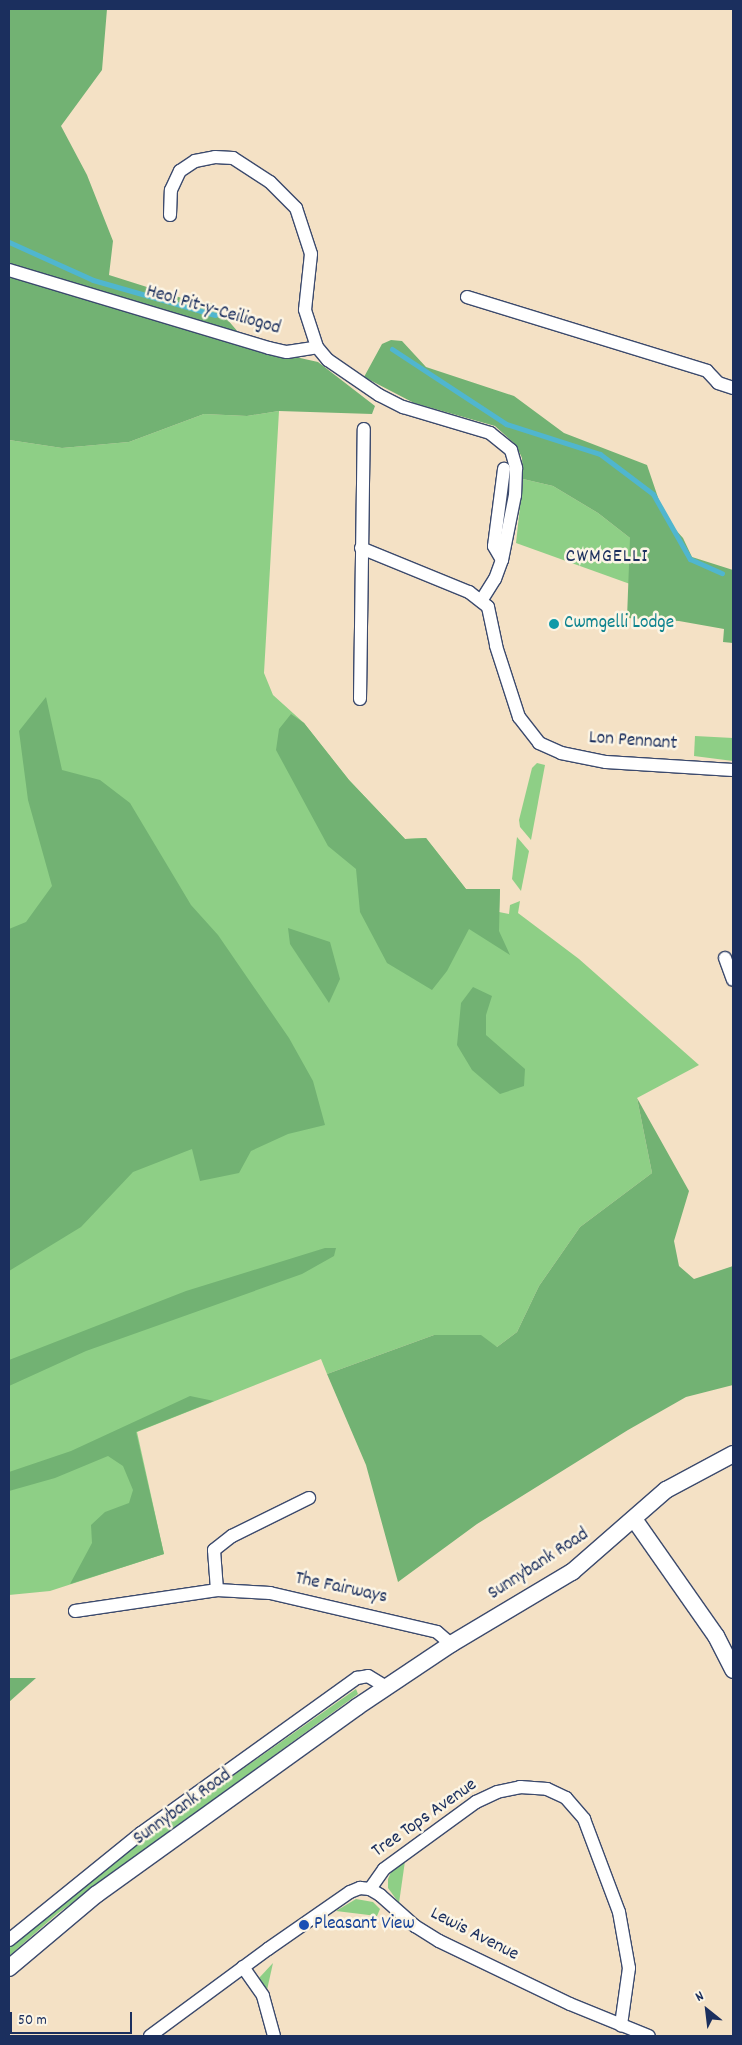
<!DOCTYPE html>
<style>
body{margin:0}
#map{position:relative;width:742px;height:2045px;overflow:hidden;background:#f4e1c5;font-family:Dekko,sans-serif}
div>[style]{position:absolute}
.green>*{inset:0;background:#8ecf86}
.forest>*{inset:0;background:#72b273}
.stream>*{height:5px;margin:-2.5px;padding:0 2.5px;transform-origin:2.5px;border-radius:2.5px;background:#50b6cf}
.roads{filter:drop-shadow(1px 0 #3c4a6d) drop-shadow(-1px 0 #3c4a6d) drop-shadow(0 1px #3c4a6d) drop-shadow(0 -1px #3c4a6d)}
.minor>*{height:12px;margin:-6px;padding:0 6px;transform-origin:6px;border-radius:6px;background:#fff}
.tertiary>*{height:16px;margin:-8px;padding:0 8px;transform-origin:8px;border-radius:8px;background:#fff}
.dots>*{width:14px;height:14px;translate:-50% -50%;box-sizing:border-box;border:2px solid #fcf5e5;border-radius:50%}
span{translate:-50% -50%;white-space:nowrap;text-align:center;line-height:1.15;-webkit-text-stroke:5px #fcf5e5;paint-order:stroke}
.street-label{font-size:19px;color:#1b2f5e}
.culture-label{font-size:19px;color:#0d838f}
.left{translate:0 -50%;text-align:left}
.transit-label{font-size:19px;color:#164399}
.neighbourhood-label{font-size:20px;color:#1b2f5e;letter-spacing:1px}
.frame{position:absolute;inset:0;border:10px solid #1b2f5e;pointer-events:none}
.north{position:absolute;left:682px;top:1985px;width:50px;height:50px;-webkit-text-stroke:4px #fcf5e5;paint-order:stroke;rotate:331deg;font-size:14px;font-weight:700;line-height:20px;text-align:center;color:#1b2f5e}
.north::after{content:'';display:block;margin:auto;width:18px;height:22px;background:#1b2f5e;clip-path:polygon(50% 0,100% 100%,50% 72%,0 100%)}
.scale{position:absolute;left:10px;top:2012px;width:122px;height:22px;box-sizing:border-box;border:2px solid #1b2f5e;border-top:0;padding-left:6px;font-size:15px;line-height:18px;white-space:nowrap;color:#1b2f5e;-webkit-text-stroke:4px #fcf5e5;paint-order:stroke}
</style>
<div id="map">
<div class="green">
<div style="clip-path:polygon(279px 411px,264px 673px,273px 695px,304px 723px,349px 780px,405px 839px,426px 838px,466px 889px,500px 889px,499px 912px,509px 914px,510px 905px,520px 901px,518px 913px,579px 959px,699px 1065px,637px 1098px,652px 1173px,580px 1227px,539px 1286px,517px 1332px,497px 1347px,434px 1335px,327px 1374px,321px 1359px,137px 1432px,164px 1554px,50px 1591px,9px 1595px,9px 440px,62px 448px,129px 442px,204px 414px,247px 416px)"></div>
<div style="clip-path:polygon(523px 479px,553px 486px,598px 513px,630px 538px,630px 584px,516px 543px)"></div>
<div style="clip-path:polygon(695px 736px,733px 738px,733px 761px,694px 756px)"></div>
<div style="clip-path:polygon(537px 763px,545px 765px,531px 840px,520px 827px,519px 820px,532px 768px)"></div>
<div style="clip-path:polygon(517px 837px,529px 851px,521px 891px,512px 879px)"></div>
<div style="clip-path:polygon(356px 1689px,358px 1694px,57px 1914px,9px 1956px,9px 1946px,102px 1868px)"></div>
<div style="clip-path:polygon(405px 1861px,399px 1903px,388px 1888px,388px 1879px,391px 1872px)"></div>
<div style="clip-path:polygon(356px 1899px,373px 1902px,380px 1909px,377px 1916px,336px 1911px)"></div>
<div style="clip-path:polygon(273px 1963px,267px 1990px,259px 1978px)"></div>
</div>
<div class="forest">
<div style="clip-path:polygon(9px 9px,107px 9px,102px 70px,61px 126px,87px 175px,113px 241px,109px 275px,188px 300px,214px 304px,251px 347px,318px 362px,375px 406px,372px 414px,279px 411px,247px 416px,204px 414px,129px 442px,62px 448px,9px 440px)"></div>
<div style="clip-path:polygon(391px 340px,402px 341px,426px 367px,514px 396px,564px 433px,647px 465px,665px 518px,683px 538px,692px 557px,733px 570px,733px 643px,723px 642px,724px 629px,679px 621px,627px 618px,630px 538px,598px 513px,553px 486px,523px 479px,522px 458px,516px 445px,495px 426px,414px 403px,364px 377px,382px 344px)"></div>
<div style="clip-path:polygon(46px 697px,62px 770px,100px 780px,130px 803px,191px 905px,218px 935px,289px 1038px,313px 1081px,325px 1125px,288px 1134px,251px 1151px,239px 1173px,200px 1181px,192px 1149px,133px 1172px,81px 1227px,9px 1271px,9px 929px,26px 922px,52px 886px,28px 800px,19px 731px)"></div>
<div style="clip-path:polygon(291px 714px,304px 723px,349px 780px,405px 839px,426px 838px,466px 889px,500px 889px,499px 931px,510px 955px,469px 929px,447px 971px,432px 990px,387px 963px,360px 912px,356px 869px,328px 846px,276px 750px,279px 729px)"></div>
<div style="clip-path:polygon(288px 928px,330px 942px,340px 979px,329px 1003px,290px 944px)"></div>
<div style="clip-path:polygon(473px 987px,492px 996px,486px 1015px,486px 1035px,525px 1069px,524px 1086px,500px 1094px,472px 1070px,457px 1045px,461px 1003px)"></div>
<div style="clip-path:polygon(637px 1098px,689px 1191px,674px 1241px,679px 1266px,694px 1279px,733px 1266px,733px 1385px,686px 1397px,628px 1430px,477px 1524px,398px 1582px,366px 1465px,327px 1374px,434px 1335px,481px 1335px,497px 1347px,517px 1332px,539px 1286px,580px 1227px,652px 1173px)"></div>
<div style="clip-path:polygon(325px 1248px,336px 1248px,334px 1256px,302px 1274px,86px 1351px,9px 1386px,9px 1360px,186px 1291px)"></div>
<div style="clip-path:polygon(190px 1396px,214px 1401px,136px 1432px,164px 1554px,70px 1584px,92px 1543px,91px 1525px,105px 1512px,129px 1503px,133px 1490px,123px 1466px,108px 1456px,55px 1478px,9px 1491px,9px 1472px,71px 1451px)"></div>
<div style="clip-path:polygon(9px 1678px,36px 1678px,9px 1702px)"></div>
</div>
<div class="stream">
<div style="left:9px;top:242px;width:92px;rotate:24.3deg"></div>
<div style="left:93px;top:280px;width:127px;rotate:16deg"></div>
<div style="left:392px;top:349px;width:136px;rotate:33.3deg"></div>
<div style="left:506px;top:424px;width:99px;rotate:17.7deg"></div>
<div style="left:600px;top:454px;width:66px;rotate:37deg"></div>
<div style="left:653px;top:494px;width:75px;rotate:60.4deg"></div>
<div style="left:690px;top:559px;width:35px;rotate:24deg"></div>
</div>
<div class="roads">
<div class="minor">
<div style="left:170px;top:215px;width:25px;rotate:-88deg"></div>
<div style="left:171px;top:190px;width:21px;rotate:-65deg"></div>
<div style="left:180px;top:171px;width:18px;rotate:-34deg"></div>
<div style="left:195px;top:161px;width:20px;rotate:-11deg"></div>
<div style="left:215px;top:157px;width:18px;rotate:3deg"></div>
<div style="left:233px;top:158px;width:44px;rotate:33deg"></div>
<div style="left:270px;top:182px;width:37px;rotate:45deg"></div>
<div style="left:296px;top:208px;width:48px;rotate:71.9deg"></div>
<div style="left:311px;top:254px;width:56px;rotate:96.1deg"></div>
<div style="left:305px;top:310px;width:39px;rotate:72deg"></div>
<div style="left:317px;top:347px;width:17px;rotate:50deg"></div>
<div style="left:328px;top:360px;width:62px;rotate:34.5deg"></div>
<div style="left:379px;top:395px;width:27px;rotate:27deg"></div>
<div style="left:403px;top:407px;width:91px;rotate:16.6deg"></div>
<div style="left:490px;top:433px;width:27px;rotate:39deg"></div>
<div style="left:511px;top:450px;width:19px;rotate:74deg"></div>
<div style="left:516px;top:468px;width:27px;rotate:92deg"></div>
<div style="left:515px;top:495px;width:66px;rotate:101.3deg"></div>
<div style="left:9px;top:270px;width:271px;rotate:16.7deg"></div>
<div style="left:269px;top:348px;width:18px;rotate:13deg"></div>
<div style="left:287px;top:352px;width:30px;rotate:-9deg"></div>
<div style="left:467px;top:297px;width:251px;rotate:17.1deg"></div>
<div style="left:707px;top:371px;width:16px;rotate:47deg"></div>
<div style="left:718px;top:383px;width:16px;rotate:18deg"></div>
<div style="left:361px;top:548px;width:117px;rotate:22.2deg"></div>
<div style="left:469px;top:592px;width:24px;rotate:38deg"></div>
<div style="left:488px;top:607px;width:40px;rotate:78deg"></div>
<div style="left:496px;top:646px;width:75px;rotate:72.1deg"></div>
<div style="left:519px;top:717px;width:33px;rotate:52deg"></div>
<div style="left:539px;top:743px;width:24px;rotate:24deg"></div>
<div style="left:561px;top:753px;width:46px;rotate:11.3deg"></div>
<div style="left:606px;top:762px;width:127px;rotate:3.6deg"></div>
<div style="left:481px;top:601px;width:26px;rotate:-58deg"></div>
<div style="left:495px;top:579px;width:20px;rotate:-70deg"></div>
<div style="left:502px;top:560px;width:16px;rotate:-120deg"></div>
<div style="left:494px;top:546px;width:78px;rotate:-82.6deg"></div>
<div style="left:360px;top:699px;width:270px;rotate:-89.2deg"></div>
<div style="left:725px;top:958px;width:23px;rotate:70deg"></div>
<div style="left:217px;top:1590px;width:40px;rotate:-94.3deg"></div>
<div style="left:214px;top:1550px;width:23px;rotate:-38deg"></div>
<div style="left:232px;top:1536px;width:86px;rotate:-26.3deg"></div>
<div style="left:75px;top:1611px;width:144px;rotate:-8.4deg"></div>
<div style="left:217px;top:1590px;width:53px;rotate:3.2deg"></div>
<div style="left:270px;top:1593px;width:171px;rotate:13.1deg"></div>
<div style="left:437px;top:1632px;width:18px;rotate:41deg"></div>
<div style="left:370px;top:1889px;width:24px;rotate:-55deg"></div>
<div style="left:384px;top:1869px;width:114px;rotate:-36.1deg"></div>
<div style="left:476px;top:1802px;width:23px;rotate:-25deg"></div>
<div style="left:497px;top:1792px;width:24px;rotate:-12deg"></div>
<div style="left:520px;top:1787px;width:27px;rotate:4deg"></div>
<div style="left:547px;top:1789px;width:21px;rotate:25deg"></div>
<div style="left:566px;top:1798px;width:28px;rotate:49deg"></div>
<div style="left:584px;top:1819px;width:99px;rotate:69.4deg"></div>
<div style="left:619px;top:1912px;width:57px;rotate:79.9deg"></div>
<div style="left:629px;top:1968px;width:58px;rotate:98deg"></div>
<div style="left:9px;top:1940px;width:170px;rotate:-39deg"></div>
<div style="left:141px;top:1833px;width:266px;rotate:-35.7deg"></div>
<div style="left:357px;top:1678px;width:11px;rotate:-10deg"></div>
<div style="left:368px;top:1676px;width:21px;rotate:31deg"></div>
<div style="left:243px;top:1967px;width:35px;rotate:55deg"></div>
<div style="left:263px;top:1996px;width:41px;rotate:74.6deg"></div>
<div style="left:150px;top:2036px;width:147px;rotate:-36.4deg"></div>
<div style="left:268px;top:1949px;width:100px;rotate:-34.8deg"></div>
<div style="left:350px;top:1892px;width:11px;rotate:-22deg"></div>
<div style="left:360px;top:1888px;width:10px;rotate:6deg"></div>
<div style="left:370px;top:1889px;width:12px;rotate:31deg"></div>
<div style="left:380px;top:1895px;width:47px;rotate:41.5deg"></div>
<div style="left:415px;top:1926px;width:28px;rotate:32deg"></div>
<div style="left:439px;top:1941px;width:145px;rotate:25.7deg"></div>
<div style="left:570px;top:2004px;width:85px;rotate:22.1deg"></div>
</div>
<div class="tertiary">
<div style="left:634px;top:1519px;width:143px;rotate:55deg"></div>
<div style="left:716px;top:1636px;width:38px;rotate:63deg"></div>
<div style="left:9px;top:1968px;width:115px;rotate:-40.1deg"></div>
<div style="left:97px;top:1894px;width:320px;rotate:-35.7deg"></div>
<div style="left:357px;top:1707px;width:113px;rotate:-33.8deg"></div>
<div style="left:451px;top:1644px;width:141px;rotate:-30.8deg"></div>
<div style="left:572px;top:1572px;width:125px;rotate:-41.1deg"></div>
<div style="left:666px;top:1490px;width:76px;rotate:-28.2deg"></div>
</div>
</div>
<div class="dots">
<div style="left:554px;top:624px;background:#0f9aa8"></div>
<div style="left:304px;top:1925px;background:#1a4fb4"></div>
</div>
<div class="street-label">
<span style="left:213px;top:311px;rotate:16deg">Heol Pit-y-Ceiliogod</span>
<span style="left:633px;top:742px;rotate:4deg">Lon Pennant</span>
<span style="left:539px;top:1565px;rotate:-33deg">Sunnybank Road</span>
<span style="left:341px;top:1589px;rotate:12deg">The Fairways</span>
<span style="left:183px;top:1808px;rotate:-36deg">Sunnybank Road</span>
<span style="left:425px;top:1819px;rotate:-35deg">Tree Tops Avenue</span>
<span style="left:474px;top:1935px;rotate:27deg">Lewis Avenue</span>
</div>
<div class="culture-label">
<span class="left" style="left:564px;top:624px">Cwmgelli Lodge</span>
</div>
<div class="transit-label">
<span class="left" style="left:314px;top:1925px">Pleasant View</span>
</div>
<div class="neighbourhood-label">
<span style="left:607px;top:557px">CWMGELLI</span>
</div>
<div class="frame"></div>
<div class="north">N</div>
<div class="scale">50 m</div>
</div>
